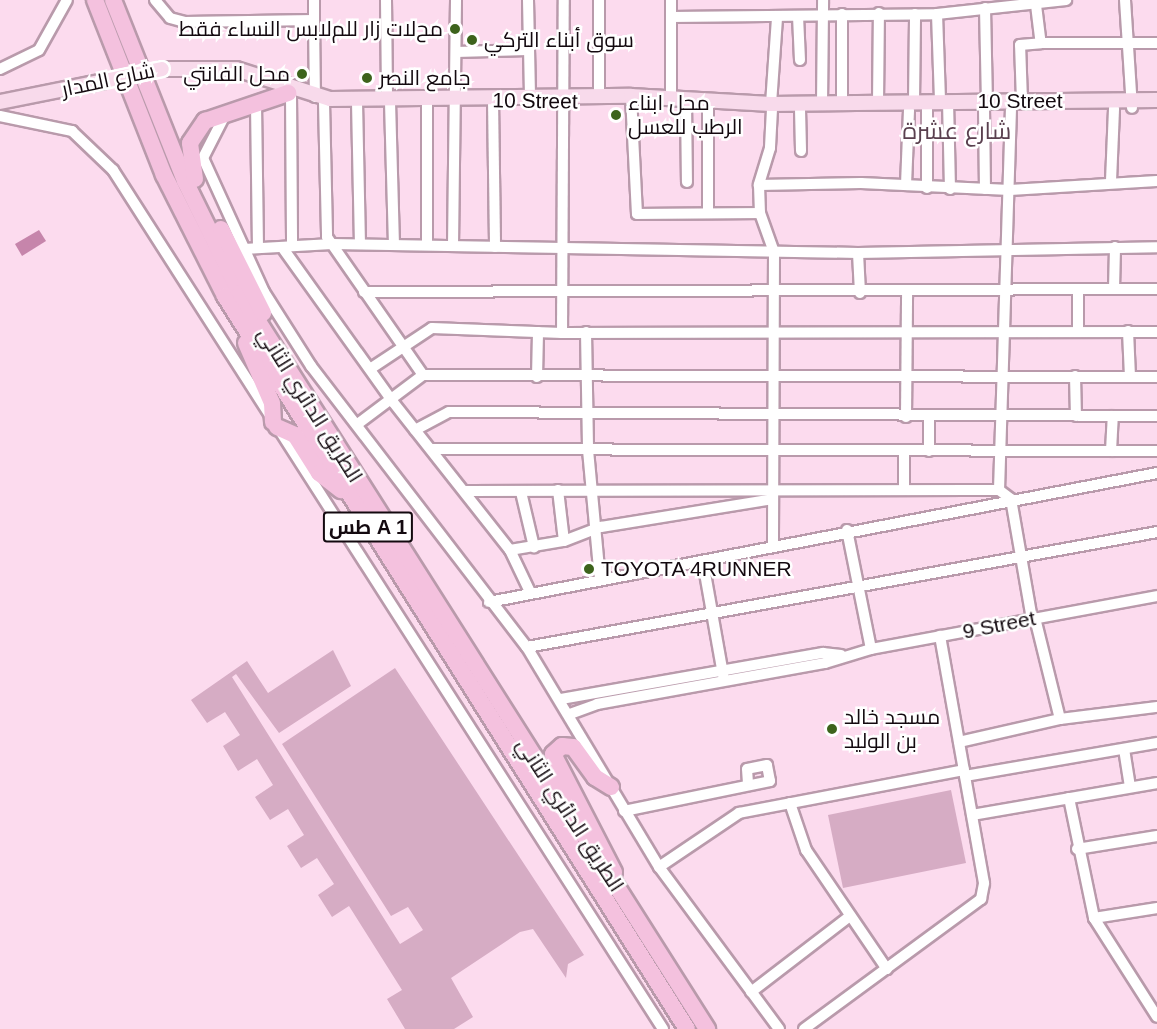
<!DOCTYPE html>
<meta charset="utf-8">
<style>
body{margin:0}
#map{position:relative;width:1157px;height:1029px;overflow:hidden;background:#fcdbee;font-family:Arial,Cairo,sans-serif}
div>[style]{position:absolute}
.green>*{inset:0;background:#d6acc4}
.water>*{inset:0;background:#c685ab}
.roads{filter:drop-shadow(2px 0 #b99aab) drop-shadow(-2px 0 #b99aab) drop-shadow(0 2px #b99aab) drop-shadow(0 -2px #b99aab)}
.minor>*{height:10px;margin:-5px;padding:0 5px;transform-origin:5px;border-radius:5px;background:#fff}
.major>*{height:14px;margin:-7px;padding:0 7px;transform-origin:7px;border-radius:7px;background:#f8daeb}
.highway>*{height:16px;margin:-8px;padding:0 8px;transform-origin:8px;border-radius:8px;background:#f4c1de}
.bridges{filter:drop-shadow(2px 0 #fff) drop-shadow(-2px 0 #fff) drop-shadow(0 2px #fff) drop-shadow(0 -2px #fff)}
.major-bridge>*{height:14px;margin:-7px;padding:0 7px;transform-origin:7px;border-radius:7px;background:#f8daeb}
.dots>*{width:16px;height:16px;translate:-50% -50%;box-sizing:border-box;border:3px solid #fff;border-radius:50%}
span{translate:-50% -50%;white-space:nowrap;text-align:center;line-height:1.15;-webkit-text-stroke:5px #fff;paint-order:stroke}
.shield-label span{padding:2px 4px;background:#fff;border:2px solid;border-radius:4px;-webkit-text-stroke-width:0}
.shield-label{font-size:20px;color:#13090f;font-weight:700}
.poi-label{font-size:21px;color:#13090f}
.right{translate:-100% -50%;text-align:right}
.left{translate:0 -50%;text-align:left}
.street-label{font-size:21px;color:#13090f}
.quarter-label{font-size:24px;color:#5a404f}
</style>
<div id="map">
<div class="green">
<div style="clip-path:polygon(333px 650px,351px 686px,279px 733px,236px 674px,232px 677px,400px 944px,423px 930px,408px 907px,391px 916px,282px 744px,395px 668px,584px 955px,568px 964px,566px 978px,533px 929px,520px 932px,451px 978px,473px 1017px,454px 1029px,405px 1029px,387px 999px,402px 990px,349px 906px,332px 917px,318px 895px,334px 884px,317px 858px,301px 868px,287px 846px,304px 835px,288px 809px,270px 820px,255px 797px,273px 785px,257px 759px,238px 771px,223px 746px,240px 735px,225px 712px,207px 723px,191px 700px,247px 661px,268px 693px)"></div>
<div style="clip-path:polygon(951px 790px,966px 863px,843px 888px,828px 815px)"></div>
</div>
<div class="water">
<div style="clip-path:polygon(39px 230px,46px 241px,22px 256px,15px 244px)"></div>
</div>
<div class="roads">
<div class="minor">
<div style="left:155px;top:0;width:23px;rotate:50deg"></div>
<div style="left:170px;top:18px;width:16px;rotate:15deg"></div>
<div style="left:185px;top:22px;width:129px;rotate:-0.9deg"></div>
<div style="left:314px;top:20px;width:77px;rotate:89.3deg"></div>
<div style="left:314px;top:0;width:20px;rotate:90deg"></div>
<div style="left:386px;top:0;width:100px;rotate:89.4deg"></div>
<div style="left:528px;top:0;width:96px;rotate:88.8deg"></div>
<div style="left:1125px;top:0;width:108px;rotate:86.3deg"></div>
<div style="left:1036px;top:5px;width:38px;rotate:83deg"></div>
<div style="left:1041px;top:43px;width:116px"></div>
<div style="left:985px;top:8px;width:93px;rotate:88.8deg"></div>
<div style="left:842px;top:14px;width:90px;rotate:90deg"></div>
<div style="left:937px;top:14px;width:87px;rotate:88deg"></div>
<div style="left:798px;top:16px;width:44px;rotate:87.4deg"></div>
<div style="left:671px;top:17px;width:266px;rotate:-0.6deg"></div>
<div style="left:937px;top:14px;width:130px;rotate:-6.2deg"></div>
<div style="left:456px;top:52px;width:72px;rotate:-1.6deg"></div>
<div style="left:0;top:69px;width:43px;rotate:-26deg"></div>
<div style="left:39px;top:50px;width:57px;rotate:-60.8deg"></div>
<div style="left:291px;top:94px;width:152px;rotate:89.6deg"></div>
<div style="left:631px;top:96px;width:118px;rotate:87.1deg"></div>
<div style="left:637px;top:214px;width:123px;rotate:-0.5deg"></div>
<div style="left:599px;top:97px;width:97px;rotate:-90deg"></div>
<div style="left:671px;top:97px;width:97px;rotate:-90deg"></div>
<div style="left:493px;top:100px;width:147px;rotate:89.2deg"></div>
<div style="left:914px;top:101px;width:87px;rotate:-89.3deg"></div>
<div style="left:927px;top:101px;width:87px;rotate:90deg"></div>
<div style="left:948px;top:101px;width:88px;rotate:88.7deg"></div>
<div style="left:1022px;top:101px;width:56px;rotate:-92deg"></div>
<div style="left:1020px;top:45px;width:21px;rotate:-5deg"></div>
<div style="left:324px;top:102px;width:135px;rotate:88.7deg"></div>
<div style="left:327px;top:237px;width:168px;rotate:55.2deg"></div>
<div style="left:357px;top:102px;width:142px;rotate:88.8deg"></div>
<div style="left:390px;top:102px;width:143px;rotate:88.4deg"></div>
<div style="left:686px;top:103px;width:79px;rotate:89.3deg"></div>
<div style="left:878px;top:103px;width:90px;rotate:-89.4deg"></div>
<div style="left:256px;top:104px;width:144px;rotate:89.2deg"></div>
<div style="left:771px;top:104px;width:86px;rotate:-86deg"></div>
<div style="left:822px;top:104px;width:104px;rotate:-89.4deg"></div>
<div style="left:984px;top:108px;width:81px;rotate:89.3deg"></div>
<div style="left:772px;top:109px;width:39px;rotate:93deg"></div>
<div style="left:770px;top:148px;width:39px;rotate:107deg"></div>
<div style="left:759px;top:185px;width:28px;rotate:88deg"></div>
<div style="left:760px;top:213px;width:41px;rotate:70.3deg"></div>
<div style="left:774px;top:252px;width:293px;rotate:90.2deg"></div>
<div style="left:800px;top:109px;width:42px;rotate:88.6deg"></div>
<div style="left:226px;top:113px;width:51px;rotate:117.1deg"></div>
<div style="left:203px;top:158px;width:147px;rotate:65.5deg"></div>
<div style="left:264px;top:292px;width:88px;rotate:57.6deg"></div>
<div style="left:311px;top:366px;width:354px;rotate:52.5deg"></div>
<div style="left:0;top:116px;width:74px;rotate:11.8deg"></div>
<div style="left:72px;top:131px;width:57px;rotate:43.6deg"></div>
<div style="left:113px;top:170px;width:1020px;rotate:57.37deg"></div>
<div style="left:1111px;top:181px;width:73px;rotate:-87.6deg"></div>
<div style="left:759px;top:185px;width:102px;rotate:-1.1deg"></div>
<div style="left:861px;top:183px;width:149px;rotate:2.7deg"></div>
<div style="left:1010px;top:190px;width:147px;rotate:-3.5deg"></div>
<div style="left:906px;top:185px;width:75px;rotate:-87.7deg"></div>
<div style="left:708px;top:211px;width:107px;rotate:-90deg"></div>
<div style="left:427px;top:245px;width:145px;rotate:-90deg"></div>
<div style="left:453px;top:246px;width:246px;rotate:-89.3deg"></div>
<div style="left:282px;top:247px;width:191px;rotate:54.4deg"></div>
<div style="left:393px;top:402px;width:189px;rotate:51.7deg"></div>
<div style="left:510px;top:550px;width:47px;rotate:64.5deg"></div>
<div style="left:244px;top:249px;width:88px;rotate:-3.3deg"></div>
<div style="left:332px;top:244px;width:526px;rotate:0.98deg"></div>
<div style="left:858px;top:253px;width:299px;rotate:-1.1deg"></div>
<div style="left:858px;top:253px;width:40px;rotate:87.1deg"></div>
<div style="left:1114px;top:289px;width:42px;rotate:-88.6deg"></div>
<div style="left:364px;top:292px;width:793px;rotate:-0.22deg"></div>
<div style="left:1128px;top:331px;width:46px;rotate:87.5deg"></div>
<div style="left:586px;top:332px;width:118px;rotate:89deg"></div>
<div style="left:588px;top:450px;width:130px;rotate:84.7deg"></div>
<div style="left:1078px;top:332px;width:41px;rotate:-90deg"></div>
<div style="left:562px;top:333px;width:333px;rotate:-89.7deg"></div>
<div style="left:370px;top:369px;width:74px;rotate:-33.5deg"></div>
<div style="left:432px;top:328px;width:130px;rotate:2.2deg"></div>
<div style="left:562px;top:333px;width:595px;rotate:-0.1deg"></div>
<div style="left:1075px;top:376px;width:40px;rotate:88.6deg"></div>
<div style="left:537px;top:377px;width:45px;rotate:-88.7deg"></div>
<div style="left:906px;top:417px;width:124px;rotate:-89.5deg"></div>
<div style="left:359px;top:423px;width:80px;rotate:-36.9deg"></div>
<div style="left:423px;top:375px;width:734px;rotate:0.16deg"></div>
<div style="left:415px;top:430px;width:38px;rotate:-28deg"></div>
<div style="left:449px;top:412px;width:708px;rotate:0.32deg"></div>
<div style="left:432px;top:449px;width:725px;rotate:0.16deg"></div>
<div style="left:904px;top:451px;width:38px;rotate:90deg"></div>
<div style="left:929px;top:451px;width:34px;rotate:-90deg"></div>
<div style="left:1111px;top:451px;width:35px;rotate:-87deg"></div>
<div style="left:558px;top:490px;width:51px;rotate:83.3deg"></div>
<div style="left:999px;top:490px;width:380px;rotate:-88.2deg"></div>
<div style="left:465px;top:491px;width:534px;rotate:-0.11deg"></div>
<div style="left:999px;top:490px;width:15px;rotate:37deg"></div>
<div style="left:1011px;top:499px;width:122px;rotate:80.1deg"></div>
<div style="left:521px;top:492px;width:57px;rotate:76.7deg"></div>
<div style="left:847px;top:530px;width:121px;rotate:78.6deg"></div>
<div style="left:510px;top:550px;width:55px;rotate:-9.5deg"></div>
<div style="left:564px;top:541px;width:40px;rotate:-21deg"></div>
<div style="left:601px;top:527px;width:174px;rotate:-9.2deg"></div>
<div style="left:703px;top:562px;width:120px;rotate:79.9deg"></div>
<div style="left:489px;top:602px;width:680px;rotate:-10.93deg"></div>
<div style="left:1035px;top:618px;width:104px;rotate:76.1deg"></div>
<div style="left:561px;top:699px;width:266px;rotate:-10deg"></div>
<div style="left:823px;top:653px;width:18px;rotate:6deg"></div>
<div style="left:570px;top:714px;width:29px;rotate:-20deg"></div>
<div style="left:597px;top:704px;width:232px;rotate:-10.2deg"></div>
<div style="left:825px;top:663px;width:48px;rotate:-16.9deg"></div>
<div style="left:871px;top:649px;width:291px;rotate:-10.5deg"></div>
<div style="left:959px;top:742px;width:104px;rotate:-12.8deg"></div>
<div style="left:1060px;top:719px;width:98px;rotate:-7.1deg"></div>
<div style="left:1124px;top:749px;width:38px;rotate:81deg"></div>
<div style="left:965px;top:776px;width:195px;rotate:-9.8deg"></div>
<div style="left:1069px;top:798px;width:123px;rotate:78.2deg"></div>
<div style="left:1094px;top:918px;width:117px;rotate:57.5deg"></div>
<div style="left:790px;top:803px;width:50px;rotate:71.2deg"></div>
<div style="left:806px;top:850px;width:144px;rotate:55.8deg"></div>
<div style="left:624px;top:811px;width:149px;rotate:-11.6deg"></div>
<div style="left:770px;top:781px;width:16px;rotate:-101deg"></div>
<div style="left:767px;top:765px;width:20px;rotate:169deg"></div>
<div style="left:747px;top:769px;width:15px;rotate:86deg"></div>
<div style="left:972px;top:815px;width:188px;rotate:-9.8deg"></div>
<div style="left:1077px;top:849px;width:81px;rotate:-9.2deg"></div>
<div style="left:659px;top:867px;width:97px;rotate:-34deg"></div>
<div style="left:739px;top:813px;width:229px;rotate:-10.8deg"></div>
<div style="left:1094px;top:918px;width:64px;rotate:-9deg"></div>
<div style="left:751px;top:992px;width:125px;rotate:-37.5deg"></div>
<div style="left:779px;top:1029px;width:202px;rotate:-126.5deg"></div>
<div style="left:659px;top:867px;width:257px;rotate:-121deg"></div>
<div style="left:527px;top:647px;width:640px;rotate:-10.34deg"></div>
<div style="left:804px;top:1029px;width:220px;rotate:-36.3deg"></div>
<div style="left:981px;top:899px;width:16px;rotate:-79deg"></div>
<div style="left:984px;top:883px;width:251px;rotate:-100.1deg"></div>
</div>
<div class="major">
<div style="left:162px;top:69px;width:74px"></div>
<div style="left:236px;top:69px;width:99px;rotate:17.7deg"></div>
<div style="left:330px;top:99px;width:301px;rotate:-0.6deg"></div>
<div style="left:631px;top:96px;width:140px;rotate:3.3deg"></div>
<div style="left:771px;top:104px;width:386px;rotate:-0.6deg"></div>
<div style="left:0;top:102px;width:106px;rotate:-11.4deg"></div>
</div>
<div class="highway">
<div style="left:95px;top:0;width:188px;rotate:68.5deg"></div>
<div style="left:164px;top:175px;width:136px;rotate:63.2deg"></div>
<div style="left:225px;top:296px;width:866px;rotate:57.78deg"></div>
<div style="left:113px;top:0;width:195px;rotate:68.3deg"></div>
<div style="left:185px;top:181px;width:125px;rotate:63.8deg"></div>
<div style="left:240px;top:293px;width:872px;rotate:57.6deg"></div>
<div style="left:195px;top:179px;width:36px;rotate:-98deg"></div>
<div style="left:190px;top:143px;width:27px;rotate:-56deg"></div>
<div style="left:205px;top:121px;width:88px;rotate:-18.6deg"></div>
<div style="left:221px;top:229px;width:94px;rotate:63.4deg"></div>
<div style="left:246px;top:343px;width:65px;rotate:66.6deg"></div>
<div style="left:272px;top:403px;width:19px;rotate:87deg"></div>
<div style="left:277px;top:427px;width:20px;rotate:24deg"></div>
<div style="left:295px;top:435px;width:45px;rotate:57.7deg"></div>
<div style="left:319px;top:473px;width:28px;rotate:38deg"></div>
<div style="left:611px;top:787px;width:19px;rotate:-148deg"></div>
<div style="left:595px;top:777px;width:37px;rotate:-126deg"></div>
<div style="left:573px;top:747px;width:11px;rotate:-175deg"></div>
<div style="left:562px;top:746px;width:12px;rotate:138deg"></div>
<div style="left:553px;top:754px;width:133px;rotate:62.7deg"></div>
</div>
</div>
<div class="bridges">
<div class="major-bridge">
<div style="left:104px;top:81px;width:59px;rotate:-11.7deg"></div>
</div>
</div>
<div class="dots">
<div style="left:455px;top:29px;background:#3d631c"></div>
<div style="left:472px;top:40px;background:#3d631c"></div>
<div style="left:302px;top:74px;background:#3d631c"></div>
<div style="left:367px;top:78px;background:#3d631c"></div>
<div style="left:616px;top:115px;background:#3d631c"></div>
<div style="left:589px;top:569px;background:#3d631c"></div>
<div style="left:832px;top:729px;background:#3d631c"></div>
</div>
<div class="shield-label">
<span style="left:368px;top:527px">طس A 1</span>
</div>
<div class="poi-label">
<span class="right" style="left:443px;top:29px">محﻻت زار للمﻻبس النساء فقط</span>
<span class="left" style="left:484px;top:40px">سوق أبناء التركي</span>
<span class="right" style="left:290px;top:74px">محل الفانتي</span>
<span class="left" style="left:379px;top:78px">جامع النصر</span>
<span class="left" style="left:628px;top:115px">محل ابناء<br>الرطب للعسل</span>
<span class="left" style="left:601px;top:569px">TOYOTA 4RUNNER</span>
<span class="left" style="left:844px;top:729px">مسجد خالد<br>بن الوليد</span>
</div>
<div class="street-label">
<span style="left:108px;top:80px;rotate:-12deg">شارع المدار</span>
<span style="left:535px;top:101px;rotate:1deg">10 Street</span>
<span style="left:1020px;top:101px">10 Street</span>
<span style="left:310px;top:405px;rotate:58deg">الطريق الدائري الثاني</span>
<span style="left:999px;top:625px;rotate:-11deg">9 Street</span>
<span style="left:570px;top:815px;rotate:57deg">الطريق الدائري الثاني</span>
</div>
<div class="quarter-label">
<span style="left:957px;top:131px">شارع عشرة</span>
</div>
</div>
